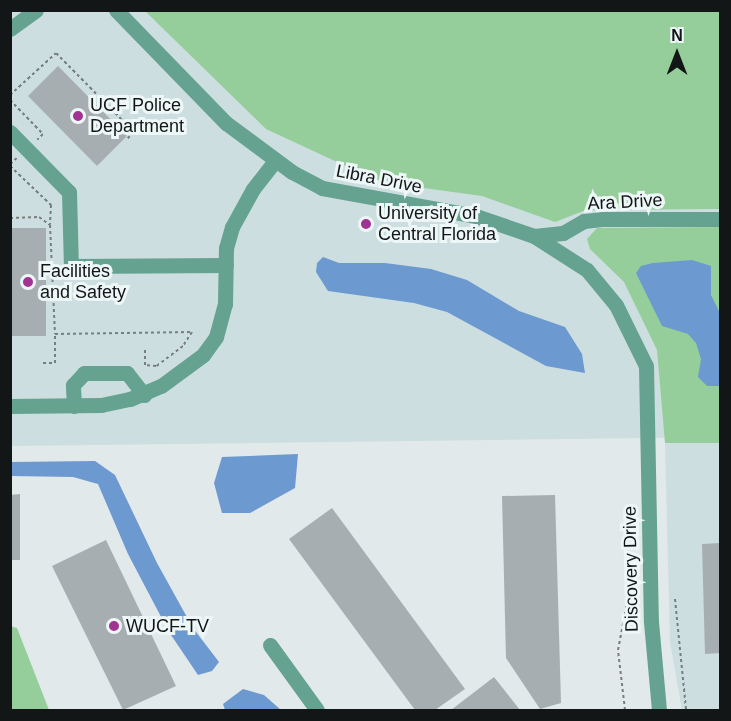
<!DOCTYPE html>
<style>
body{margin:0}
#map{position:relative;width:731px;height:721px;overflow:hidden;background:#e1e9ea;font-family:Arial,sans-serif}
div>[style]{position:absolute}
.built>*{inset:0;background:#ccdedf}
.green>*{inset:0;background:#95ce9a}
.water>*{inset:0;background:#6c99cf}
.building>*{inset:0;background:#a7aeb1}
.path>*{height:2px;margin-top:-1px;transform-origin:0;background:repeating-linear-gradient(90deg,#787d7e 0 3px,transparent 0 6px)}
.minor>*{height:15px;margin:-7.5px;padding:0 7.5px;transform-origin:7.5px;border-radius:7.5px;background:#65a290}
.dots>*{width:16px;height:16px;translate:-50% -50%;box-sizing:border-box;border:3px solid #eef7f7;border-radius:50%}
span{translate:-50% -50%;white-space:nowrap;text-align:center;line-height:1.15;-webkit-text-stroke:6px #eef7f7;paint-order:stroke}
.poi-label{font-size:18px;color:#131616}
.left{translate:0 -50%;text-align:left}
.street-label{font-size:18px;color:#131616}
.frame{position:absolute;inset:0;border:12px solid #131616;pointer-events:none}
.north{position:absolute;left:647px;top:24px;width:60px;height:60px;-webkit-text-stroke:4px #eef7f7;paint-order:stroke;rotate:0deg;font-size:16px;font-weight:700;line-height:24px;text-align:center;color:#131616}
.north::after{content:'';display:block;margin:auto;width:21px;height:27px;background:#131616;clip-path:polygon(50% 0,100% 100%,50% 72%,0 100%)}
</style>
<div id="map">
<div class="built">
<div style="clip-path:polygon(10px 11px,720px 11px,720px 437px,11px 446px)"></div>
<div style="clip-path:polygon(665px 443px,720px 443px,720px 710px,682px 710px,670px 642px)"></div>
</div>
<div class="green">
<div style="clip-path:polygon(145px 11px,720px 11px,720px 209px,586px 210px,555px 222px,482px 196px,380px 182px,266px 129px)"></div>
<div style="clip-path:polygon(720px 227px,720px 443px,665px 443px,657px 350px,624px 282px,590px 249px,587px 239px,597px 228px)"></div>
<div style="clip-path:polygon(10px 626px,17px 628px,49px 710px,11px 710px)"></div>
</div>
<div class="water">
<div style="clip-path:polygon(323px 257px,339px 263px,385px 263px,431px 269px,467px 280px,519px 311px,565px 327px,582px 354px,585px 373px,546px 366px,447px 312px,414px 303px,328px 291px,316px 272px,317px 263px)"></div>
<div style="clip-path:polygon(692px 260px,711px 266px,711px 295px,720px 313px,720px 386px,707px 386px,698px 377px,701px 359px,696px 343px,688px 334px,662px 326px,636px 273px,641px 266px,653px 263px)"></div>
<div style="clip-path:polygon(298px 454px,295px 488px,250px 513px,222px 513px,214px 483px,222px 457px)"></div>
<div style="clip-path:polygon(95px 461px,115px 475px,157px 563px,193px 628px,219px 662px,212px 671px,198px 675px,169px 632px,128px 554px,98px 484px,73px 477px,11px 476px,11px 462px)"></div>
<div style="clip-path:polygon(243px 689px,264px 695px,281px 710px,225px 710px,223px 704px)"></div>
</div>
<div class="building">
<div style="clip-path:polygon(58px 66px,127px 136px,97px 166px,28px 96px)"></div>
<div style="clip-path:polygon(10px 228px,46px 228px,46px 336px,10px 336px)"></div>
<div style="clip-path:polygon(20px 494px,20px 560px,10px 560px,10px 495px)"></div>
<div style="clip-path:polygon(555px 495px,561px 703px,540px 709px,506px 658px,502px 496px)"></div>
<div style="clip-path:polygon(332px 508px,465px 689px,435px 710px,415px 710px,289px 539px)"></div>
<div style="clip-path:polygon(106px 540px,176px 686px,123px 710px,52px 566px)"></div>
<div style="clip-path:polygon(720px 543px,720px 653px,705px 654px,702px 544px)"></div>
<div style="clip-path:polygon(494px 677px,520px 710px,451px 710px)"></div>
</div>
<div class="path">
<div style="left:10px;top:95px;width:62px;rotate:-42.4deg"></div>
<div style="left:56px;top:53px;width:111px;rotate:45.4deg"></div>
<div style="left:134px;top:132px;width:11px;rotate:135deg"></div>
<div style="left:10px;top:100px;width:47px;rotate:45.9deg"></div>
<div style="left:43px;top:134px;width:8px;rotate:135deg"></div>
<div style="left:10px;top:164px;width:9px;rotate:-41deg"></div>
<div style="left:10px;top:166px;width:57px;rotate:43.6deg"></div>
<div style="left:51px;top:205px;width:19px;rotate:93deg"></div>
<div style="left:10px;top:218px;width:29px;rotate:-2deg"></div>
<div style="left:39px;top:217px;width:14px;rotate:36deg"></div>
<div style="left:50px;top:225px;width:109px;rotate:87.4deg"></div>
<div style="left:43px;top:363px;width:12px"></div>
<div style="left:55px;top:363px;width:29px;rotate:-90deg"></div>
<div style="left:55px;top:334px;width:137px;rotate:-0.8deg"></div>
<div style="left:192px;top:332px;width:17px;rotate:123deg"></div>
<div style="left:183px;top:346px;width:34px;rotate:143deg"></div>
<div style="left:156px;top:366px;width:11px;rotate:-175deg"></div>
<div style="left:145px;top:365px;width:16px;rotate:-90deg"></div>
<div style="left:675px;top:599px;width:112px;rotate:84.3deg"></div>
<div style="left:625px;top:710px;width:60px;rotate:-96.7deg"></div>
<div style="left:618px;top:650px;width:48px;rotate:-79.2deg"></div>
</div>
<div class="minor">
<div style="left:116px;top:10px;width:158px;rotate:45.8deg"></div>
<div style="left:226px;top:123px;width:82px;rotate:36.6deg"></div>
<div style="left:292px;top:172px;width:34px;rotate:28deg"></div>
<div style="left:322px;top:188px;width:157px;rotate:10.3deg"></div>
<div style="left:476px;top:216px;width:61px;rotate:19deg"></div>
<div style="left:534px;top:236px;width:63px;rotate:32.7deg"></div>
<div style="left:587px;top:270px;width:45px;rotate:50.4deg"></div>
<div style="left:616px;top:305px;width:68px;rotate:63.8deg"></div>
<div style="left:646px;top:366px;width:256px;rotate:88.9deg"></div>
<div style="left:651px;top:622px;width:88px;rotate:84.8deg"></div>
<div style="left:10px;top:29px;width:32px;rotate:-36deg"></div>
<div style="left:10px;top:132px;width:84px;rotate:45.5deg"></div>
<div style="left:69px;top:192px;width:74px;rotate:88.5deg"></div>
<div style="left:71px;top:266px;width:155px;rotate:-0.4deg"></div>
<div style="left:534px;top:236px;width:29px;rotate:-6deg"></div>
<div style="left:563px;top:233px;width:24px;rotate:-30deg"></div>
<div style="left:584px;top:221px;width:18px;rotate:-6deg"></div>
<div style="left:602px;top:219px;width:118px"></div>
<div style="left:10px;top:406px;width:91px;rotate:-0.6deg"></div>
<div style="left:101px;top:405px;width:30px;rotate:-12deg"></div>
<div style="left:130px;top:399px;width:34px;rotate:-23deg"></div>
<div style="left:161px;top:386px;width:52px;rotate:-36.4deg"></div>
<div style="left:203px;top:355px;width:22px;rotate:-54deg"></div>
<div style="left:216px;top:337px;width:34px;rotate:-75deg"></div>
<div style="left:225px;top:304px;width:56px;rotate:-89deg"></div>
<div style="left:226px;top:248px;width:22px;rotate:-74deg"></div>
<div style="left:232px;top:227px;width:43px;rotate:-61.1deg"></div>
<div style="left:253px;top:189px;width:36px;rotate:-52deg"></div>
<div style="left:74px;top:406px;width:21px;rotate:-93deg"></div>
<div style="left:73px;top:385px;width:16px;rotate:-47deg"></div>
<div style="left:84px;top:373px;width:43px"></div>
<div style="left:127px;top:373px;width:28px;rotate:52deg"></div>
<div style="left:270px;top:645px;width:80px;rotate:54.1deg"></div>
</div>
<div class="dots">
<div style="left:78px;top:116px;background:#a13392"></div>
<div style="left:366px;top:224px;background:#a13392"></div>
<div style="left:28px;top:282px;background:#a13392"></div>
<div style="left:114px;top:626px;background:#a13392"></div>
</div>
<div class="poi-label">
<span class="left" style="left:90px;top:116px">UCF Police<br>Department</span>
<span class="left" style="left:378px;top:224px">University of<br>Central Florida</span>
<span class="left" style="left:40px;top:282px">Facilities<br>and Safety</span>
<span class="left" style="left:126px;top:626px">WUCF-TV</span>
</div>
<div class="street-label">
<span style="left:379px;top:179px;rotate:11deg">Libra Drive</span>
<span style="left:625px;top:202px;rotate:-3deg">Ara Drive</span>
<span style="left:631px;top:569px;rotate:-91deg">Discovery Drive</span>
</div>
<div class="frame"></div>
<div class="north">N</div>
</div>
